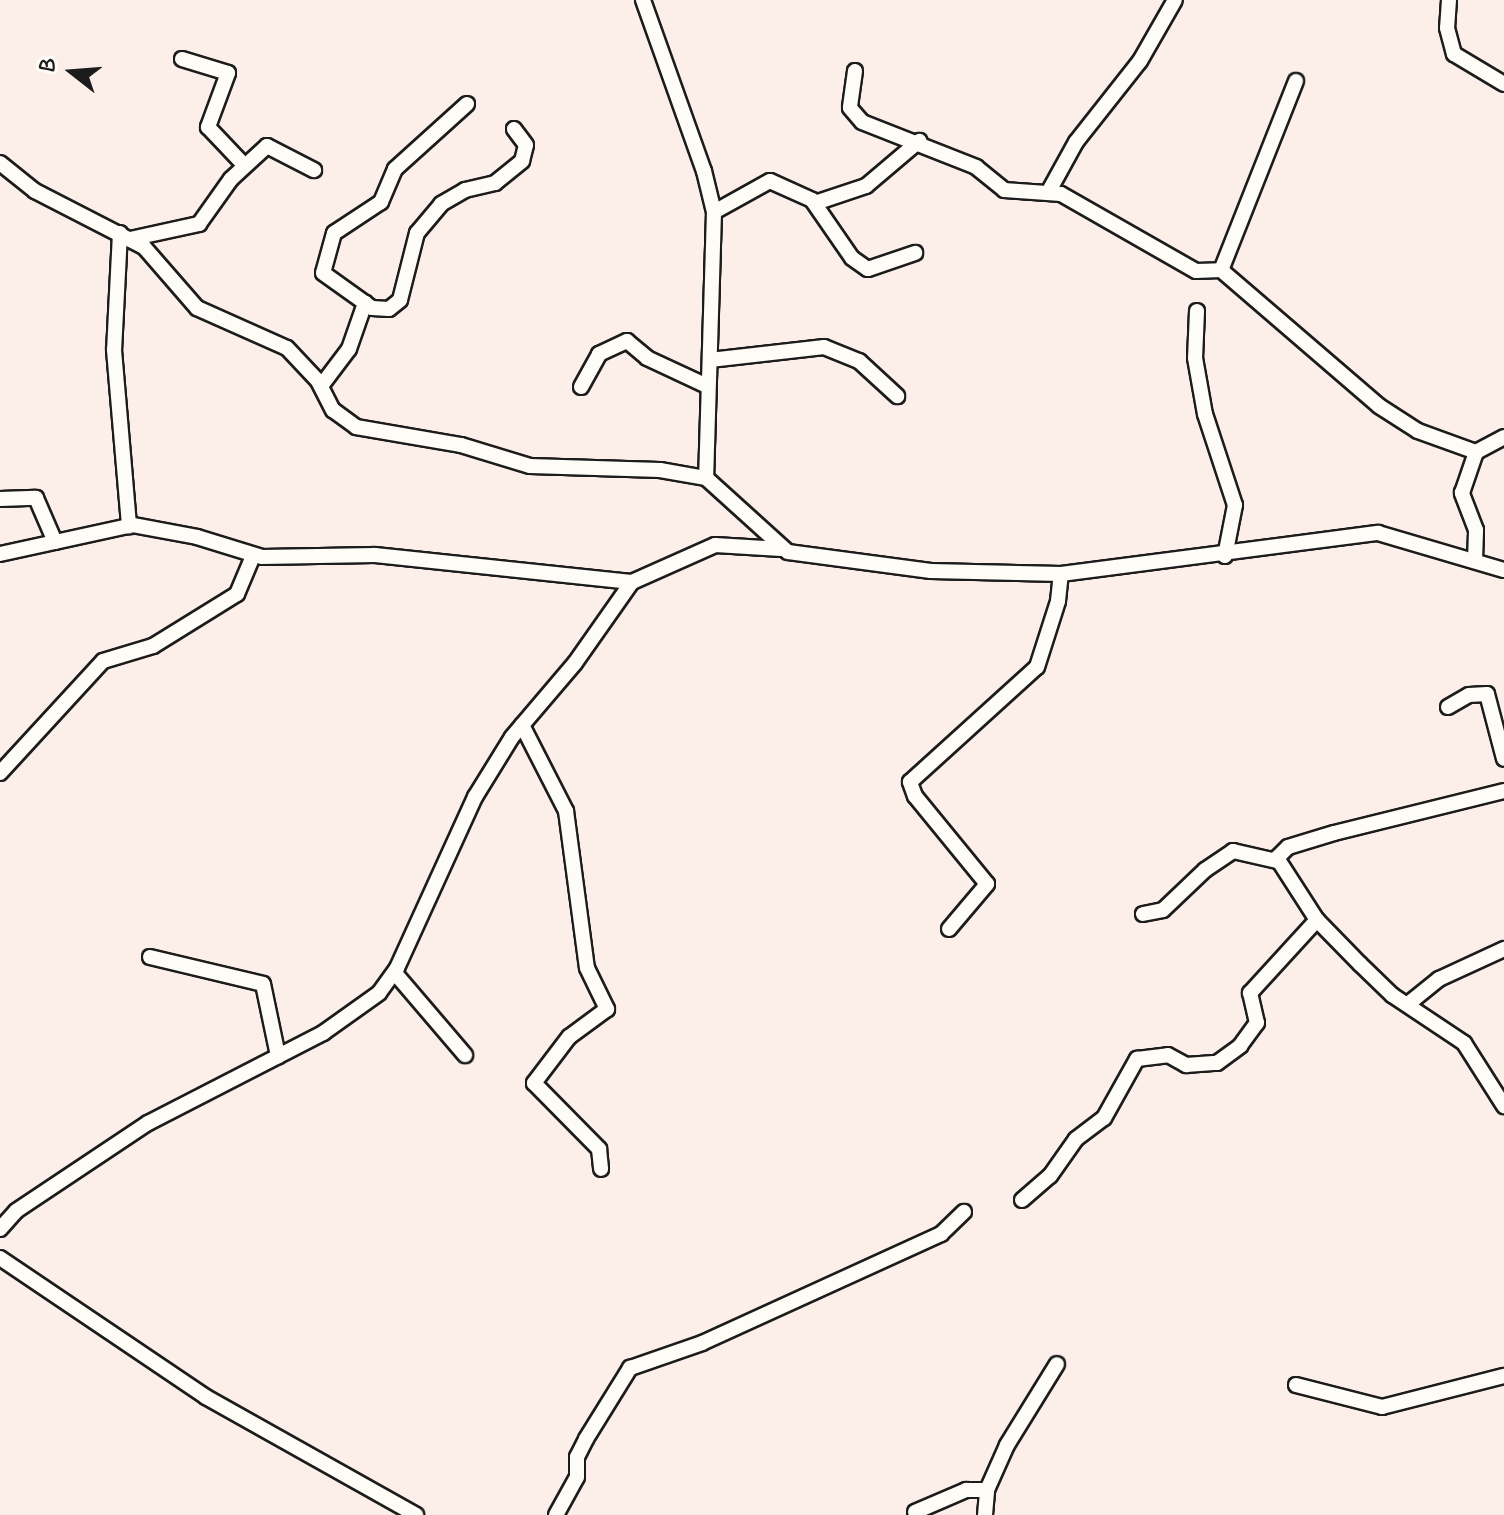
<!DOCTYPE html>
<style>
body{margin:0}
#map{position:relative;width:1504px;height:1515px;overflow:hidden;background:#fcefea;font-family:Mynerve,sans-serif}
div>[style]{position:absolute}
.roads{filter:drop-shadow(2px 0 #1c1c1c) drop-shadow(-2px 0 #1c1c1c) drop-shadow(0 2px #1c1c1c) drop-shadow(0 -2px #1c1c1c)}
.minor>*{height:14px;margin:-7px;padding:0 7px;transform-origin:7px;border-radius:7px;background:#fdfcf7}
span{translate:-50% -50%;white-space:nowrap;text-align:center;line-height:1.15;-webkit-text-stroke:6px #fdfcf7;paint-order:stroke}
.north{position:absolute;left:32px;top:32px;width:80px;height:80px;-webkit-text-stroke:6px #fdfcf7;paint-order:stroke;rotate:287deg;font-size:22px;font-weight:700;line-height:32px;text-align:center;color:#1c1c1c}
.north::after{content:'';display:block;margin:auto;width:28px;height:36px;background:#1c1c1c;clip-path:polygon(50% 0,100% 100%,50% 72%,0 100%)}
</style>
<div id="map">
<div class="roads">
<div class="minor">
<div style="left:643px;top:0;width:182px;rotate:70.4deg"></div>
<div style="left:704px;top:171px;width:42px;rotate:76.3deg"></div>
<div style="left:714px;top:212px;width:266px;rotate:91.7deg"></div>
<div style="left:1449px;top:0;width:28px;rotate:94deg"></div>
<div style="left:1447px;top:28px;width:27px;rotate:75deg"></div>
<div style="left:1454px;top:54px;width:58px;rotate:31deg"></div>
<div style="left:182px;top:59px;width:48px;rotate:16.9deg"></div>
<div style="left:228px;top:73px;width:58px;rotate:110.3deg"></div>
<div style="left:208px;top:127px;width:52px;rotate:46.5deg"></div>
<div style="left:855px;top:71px;width:37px;rotate:98deg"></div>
<div style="left:850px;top:108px;width:18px;rotate:49deg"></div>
<div style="left:862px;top:122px;width:123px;rotate:21.5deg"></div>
<div style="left:976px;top:167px;width:36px;rotate:39deg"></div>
<div style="left:1004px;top:190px;width:57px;rotate:4deg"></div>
<div style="left:1061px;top:194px;width:155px;rotate:29.7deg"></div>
<div style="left:1196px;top:271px;width:25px;rotate:-2deg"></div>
<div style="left:1296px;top:81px;width:203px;rotate:111.6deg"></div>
<div style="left:1221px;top:270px;width:208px;rotate:40.7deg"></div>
<div style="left:1379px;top:406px;width:46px;rotate:32.7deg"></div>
<div style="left:1418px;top:431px;width:62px;rotate:19.9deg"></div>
<div style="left:467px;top:104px;width:97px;rotate:137.9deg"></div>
<div style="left:395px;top:169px;width:36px;rotate:113deg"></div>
<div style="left:381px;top:202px;width:56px;rotate:146.6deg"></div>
<div style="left:334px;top:233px;width:41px;rotate:105.4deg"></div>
<div style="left:323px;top:273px;width:60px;rotate:35.5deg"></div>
<div style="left:372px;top:308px;width:17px;rotate:3deg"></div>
<div style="left:389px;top:309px;width:14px;rotate:-39deg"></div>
<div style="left:400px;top:300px;width:69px;rotate:-75.8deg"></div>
<div style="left:417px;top:233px;width:38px;rotate:-50deg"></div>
<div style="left:441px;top:204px;width:28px;rotate:-30deg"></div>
<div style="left:465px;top:190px;width:31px;rotate:-13deg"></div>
<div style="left:495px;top:183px;width:35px;rotate:-39deg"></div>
<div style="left:522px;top:161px;width:16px;rotate:-76deg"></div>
<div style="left:526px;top:145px;width:20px;rotate:-127deg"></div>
<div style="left:0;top:163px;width:45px;rotate:38.7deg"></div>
<div style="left:35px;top:191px;width:123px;rotate:27.2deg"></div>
<div style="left:144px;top:247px;width:81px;rotate:49deg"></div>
<div style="left:197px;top:308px;width:98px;rotate:24deg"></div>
<div style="left:287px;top:348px;width:45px;rotate:46.8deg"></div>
<div style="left:318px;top:381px;width:33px;rotate:63deg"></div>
<div style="left:333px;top:410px;width:29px;rotate:36deg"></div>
<div style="left:356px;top:427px;width:107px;rotate:9.7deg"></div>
<div style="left:461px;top:445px;width:72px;rotate:16.9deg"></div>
<div style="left:530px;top:466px;width:130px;rotate:1.8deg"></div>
<div style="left:660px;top:470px;width:47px;rotate:9.9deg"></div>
<div style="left:706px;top:478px;width:110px;rotate:42.1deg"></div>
<div style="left:788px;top:552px;width:144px;rotate:7.6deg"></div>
<div style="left:931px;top:571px;width:130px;rotate:1.3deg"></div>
<div style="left:1061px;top:574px;width:320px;rotate:-7.4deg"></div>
<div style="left:1378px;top:533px;width:131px;rotate:16.4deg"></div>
<div style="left:1049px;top:191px;width:56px;rotate:-61.1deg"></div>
<div style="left:1076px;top:142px;width:103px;rotate:-51.7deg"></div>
<div style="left:1140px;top:61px;width:70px;rotate:-60.2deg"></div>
<div style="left:815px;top:203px;width:54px;rotate:-18.4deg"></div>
<div style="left:866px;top:186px;width:70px;rotate:-40.3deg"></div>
<div style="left:714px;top:212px;width:64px;rotate:-29deg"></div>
<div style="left:770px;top:181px;width:46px;rotate:24.3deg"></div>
<div style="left:812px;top:200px;width:70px;rotate:55.4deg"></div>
<div style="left:852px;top:258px;width:19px;rotate:35deg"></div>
<div style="left:868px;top:269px;width:50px;rotate:-18.8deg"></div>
<div style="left:120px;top:233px;width:117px;rotate:92.9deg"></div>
<div style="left:114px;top:350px;width:177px;rotate:85.1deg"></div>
<div style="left:130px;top:239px;width:71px;rotate:-12.3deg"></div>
<div style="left:199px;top:224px;width:55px;rotate:-54.6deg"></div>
<div style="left:231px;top:179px;width:49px;rotate:-42.5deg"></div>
<div style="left:267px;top:146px;width:53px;rotate:27.1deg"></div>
<div style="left:1197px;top:311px;width:47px;rotate:92.4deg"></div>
<div style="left:1195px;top:358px;width:57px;rotate:79.9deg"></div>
<div style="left:1205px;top:414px;width:96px;rotate:71.8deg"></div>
<div style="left:1235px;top:505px;width:52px;rotate:101.1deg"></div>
<div style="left:710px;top:360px;width:115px;rotate:-6.5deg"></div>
<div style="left:824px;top:347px;width:38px;rotate:22deg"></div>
<div style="left:859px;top:361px;width:52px;rotate:42.6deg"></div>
<div style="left:321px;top:386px;width:46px;rotate:-52.9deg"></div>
<div style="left:349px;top:349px;width:49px;rotate:-70.8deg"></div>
<div style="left:581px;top:387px;width:38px;rotate:-61deg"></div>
<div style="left:599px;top:354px;width:31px;rotate:-25deg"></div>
<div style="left:627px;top:341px;width:26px;rotate:40deg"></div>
<div style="left:647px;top:358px;width:66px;rotate:25deg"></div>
<div style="left:0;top:499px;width:36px;rotate:-2deg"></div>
<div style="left:36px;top:498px;width:48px;rotate:66.6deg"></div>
<div style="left:0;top:554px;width:136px;rotate:-12.3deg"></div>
<div style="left:133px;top:525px;width:65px;rotate:10.6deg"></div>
<div style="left:197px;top:537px;width:68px;rotate:17.1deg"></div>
<div style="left:262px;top:557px;width:113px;rotate:-1deg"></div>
<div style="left:375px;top:555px;width:258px;rotate:6deg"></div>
<div style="left:1475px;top:560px;width:30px;rotate:-88deg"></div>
<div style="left:1476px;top:530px;width:40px;rotate:-111deg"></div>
<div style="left:1462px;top:493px;width:43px;rotate:-71.1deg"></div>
<div style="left:1476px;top:452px;width:32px;rotate:-28deg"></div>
<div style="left:1448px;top:707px;width:24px;rotate:-30deg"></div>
<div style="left:1469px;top:695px;width:18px;rotate:-3deg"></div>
<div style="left:1487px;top:694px;width:67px;rotate:75.3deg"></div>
<div style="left:522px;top:725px;width:97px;rotate:62.9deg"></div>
<div style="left:566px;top:811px;width:158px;rotate:82.4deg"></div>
<div style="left:587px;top:968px;width:46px;rotate:64deg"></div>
<div style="left:607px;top:1009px;width:47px;rotate:143.6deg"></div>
<div style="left:569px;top:1037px;width:58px;rotate:127.3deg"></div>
<div style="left:534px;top:1083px;width:93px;rotate:45.4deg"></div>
<div style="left:599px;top:1149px;width:20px;rotate:84deg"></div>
<div style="left:0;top:773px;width:152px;rotate:-47.4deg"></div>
<div style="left:103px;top:661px;width:52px;rotate:-16.7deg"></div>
<div style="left:153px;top:646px;width:99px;rotate:-31.8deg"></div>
<div style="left:237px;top:594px;width:41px;rotate:-67.2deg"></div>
<div style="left:1504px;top:791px;width:175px;rotate:166.1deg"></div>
<div style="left:1334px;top:833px;width:48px;rotate:163.1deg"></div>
<div style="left:1288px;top:847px;width:16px;rotate:135deg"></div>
<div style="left:1277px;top:858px;width:74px;rotate:57.2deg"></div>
<div style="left:1317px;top:920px;width:62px;rotate:45.7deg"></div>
<div style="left:1360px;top:964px;width:45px;rotate:44.1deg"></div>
<div style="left:1392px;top:995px;width:87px;rotate:33.7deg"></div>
<div style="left:1464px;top:1043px;width:75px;rotate:57.6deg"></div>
<div style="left:1143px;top:914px;width:20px;rotate:-11deg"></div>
<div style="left:1163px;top:910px;width:58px;rotate:-43.6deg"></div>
<div style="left:1205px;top:870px;width:34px;rotate:-34deg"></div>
<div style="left:1233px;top:851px;width:45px;rotate:12.8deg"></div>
<div style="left:949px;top:929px;width:59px;rotate:-49.8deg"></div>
<div style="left:987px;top:884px;width:114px;rotate:-129.3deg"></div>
<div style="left:915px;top:796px;width:15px;rotate:-110deg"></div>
<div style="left:910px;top:782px;width:171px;rotate:-42.2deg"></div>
<div style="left:1037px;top:667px;width:69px;rotate:-72.3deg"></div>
<div style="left:1058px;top:601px;width:27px;rotate:-84deg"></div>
<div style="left:150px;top:957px;width:116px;rotate:13.4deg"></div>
<div style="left:263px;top:984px;width:74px;rotate:78.2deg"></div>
<div style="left:395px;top:973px;width:108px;rotate:49.5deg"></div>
<div style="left:1408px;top:1004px;width:40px;rotate:-39deg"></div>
<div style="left:1439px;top:979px;width:72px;rotate:-24.8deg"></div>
<div style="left:1022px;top:1200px;width:37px;rotate:-41deg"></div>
<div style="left:1050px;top:1176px;width:45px;rotate:-54.9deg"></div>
<div style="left:1076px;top:1139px;width:35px;rotate:-37deg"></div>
<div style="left:1104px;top:1118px;width:68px;rotate:-60.8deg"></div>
<div style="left:1137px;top:1059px;width:31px;rotate:-7deg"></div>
<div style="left:1168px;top:1055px;width:21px;rotate:29deg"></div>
<div style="left:1186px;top:1065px;width:31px;rotate:-4deg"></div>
<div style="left:1217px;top:1063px;width:29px;rotate:-36deg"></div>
<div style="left:1240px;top:1046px;width:29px;rotate:-54deg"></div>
<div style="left:1257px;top:1023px;width:31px;rotate:-103deg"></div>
<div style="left:1250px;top:993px;width:99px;rotate:-47.5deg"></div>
<div style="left:0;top:1229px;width:24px;rotate:-48deg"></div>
<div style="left:16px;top:1211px;width:159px;rotate:-33.7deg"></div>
<div style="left:148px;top:1123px;width:197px;rotate:-27.2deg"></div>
<div style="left:323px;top:1033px;width:69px;rotate:-35.5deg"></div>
<div style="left:379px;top:993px;width:31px;rotate:-54deg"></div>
<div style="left:397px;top:968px;width:188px;rotate:-65.5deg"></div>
<div style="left:475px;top:797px;width:70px;rotate:-58.3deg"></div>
<div style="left:512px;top:737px;width:97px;rotate:-49.6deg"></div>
<div style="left:575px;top:663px;width:99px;rotate:-54.9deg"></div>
<div style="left:632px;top:582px;width:91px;rotate:-24deg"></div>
<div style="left:715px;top:545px;width:66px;rotate:3.5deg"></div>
<div style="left:0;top:1258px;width:249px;rotate:34deg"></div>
<div style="left:206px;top:1397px;width:241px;rotate:29.3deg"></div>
<div style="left:1296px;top:1385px;width:89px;rotate:14.3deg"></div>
<div style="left:1382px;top:1407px;width:126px;rotate:-14.3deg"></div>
<div style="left:915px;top:1512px;width:56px;rotate:-23.3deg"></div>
<div style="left:966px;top:1490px;width:21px"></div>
<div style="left:556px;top:1515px;width:43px;rotate:-61.1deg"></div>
<div style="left:577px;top:1477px;width:20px;rotate:-90deg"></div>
<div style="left:577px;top:1457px;width:20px;rotate:-63deg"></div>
<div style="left:586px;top:1439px;width:84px;rotate:-58.2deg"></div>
<div style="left:630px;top:1368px;width:76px;rotate:-19.1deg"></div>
<div style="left:702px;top:1343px;width:263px;rotate:-24.5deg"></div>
<div style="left:941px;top:1234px;width:32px;rotate:-44deg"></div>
<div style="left:985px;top:1515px;width:25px;rotate:-85deg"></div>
<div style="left:987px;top:1490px;width:49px;rotate:-66deg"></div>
<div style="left:1007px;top:1445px;width:95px;rotate:-58.3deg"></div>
</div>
</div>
<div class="north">B</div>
</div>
